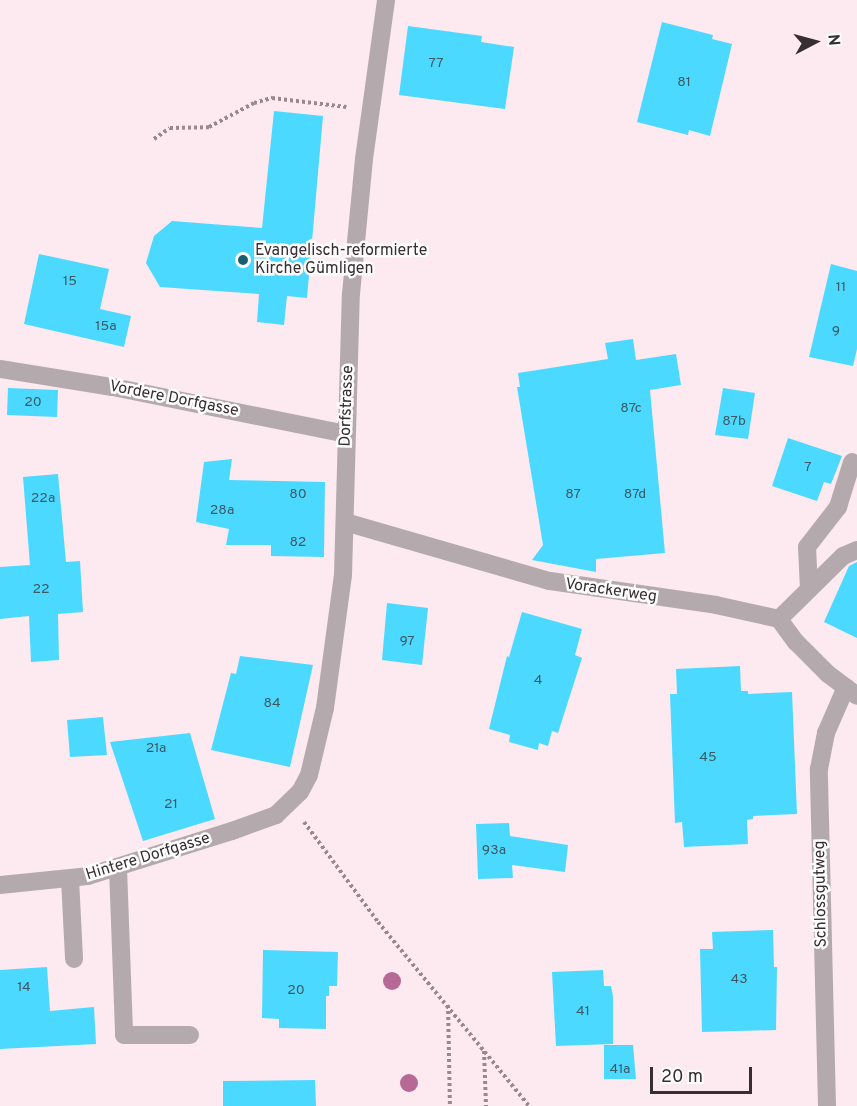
<!DOCTYPE html>
<meta charset="utf-8">
<style>
body{margin:0}
#map{position:relative;width:857px;height:1106px;overflow:hidden;background:#fde9f0;font-family:Overpass,sans-serif}
div>[style]{position:absolute}
.building>*{inset:0;background:#4bd9ff}
.path>*{height:4px;margin-top:-2px;transform-origin:0;background:repeating-linear-gradient(90deg,#98898e 0 3px,transparent 0 6px)}
.minor>*{height:18px;margin:-9px;padding:0 9px;transform-origin:9px;border-radius:9px;background:#b4aaad}
.trees>*{width:18px;height:18px;margin:-9px;border-radius:50%;background:#b66994}
.dots>*{width:16px;height:16px;translate:-50% -50%;box-sizing:border-box;border:3px solid #fdfdfd;border-radius:50%}
span{translate:-50% -50%;white-space:nowrap;text-align:center;line-height:1.15;-webkit-text-stroke:5px #fdfdfd;paint-order:stroke}
.number-label{font-size:14px;color:#3c5964}
.number-label span{-webkit-text-stroke-width:0}
.poi-label{font-size:16px;color:#372e31}
.left{translate:0 -50%;text-align:left}
.street-label{font-size:16px;color:#372e31}
.north{position:absolute;left:785px;top:12px;width:60px;height:60px;-webkit-text-stroke:4px #fdfdfd;paint-order:stroke;rotate:84deg;font-size:16px;font-weight:700;line-height:24px;text-align:center;color:#372e31}
.north::after{content:'';display:block;margin:auto;width:21px;height:27px;background:#372e31;clip-path:polygon(50% 0,100% 100%,50% 72%,0 100%)}
.scale{position:absolute;left:650px;top:1067px;width:102px;height:27px;box-sizing:border-box;border:3px solid #372e31;border-top:0;padding-left:8px;font-size:18px;line-height:21px;white-space:nowrap;color:#372e31;-webkit-text-stroke:4px #fdfdfd;paint-order:stroke}
</style>
<div id="map">
<div class="building">
<div style="clip-path:polygon(662px 22px,713px 35px,712px 39px,732px 44px,710px 136px,689px 130px,688px 135px,637px 122px)"></div>
<div style="clip-path:polygon(408px 26px,482px 36px,481px 42px,514px 47px,505px 109px,399px 95px)"></div>
<div style="clip-path:polygon(274px 111px,323px 116px,307px 298px,287px 296px,284px 325px,257px 322px,259px 294px,160px 287px,146px 263px,154px 236px,172px 221px,262px 228px)"></div>
<div style="clip-path:polygon(39px 254px,109px 269px,100px 309px,131px 316px,124px 347px,24px 324px)"></div>
<div style="clip-path:polygon(831px 264px,857px 271px,857px 349px,853px 366px,809px 357px)"></div>
<div style="clip-path:polygon(633px 339px,636px 360px,676px 354px,681px 385px,650px 390px,665px 553px,596px 559px,596px 572px,532px 560px,543px 545px,517px 387px,520px 387px,518px 373px,608px 359px,605px 343px)"></div>
<div style="clip-path:polygon(8px 388px,58px 390px,57px 417px,7px 415px)"></div>
<div style="clip-path:polygon(723px 388px,755px 393px,748px 439px,715px 435px)"></div>
<div style="clip-path:polygon(788px 438px,842px 456px,831px 484px,824px 482px,817px 501px,772px 486px)"></div>
<div style="clip-path:polygon(232px 459px,229px 480px,325px 482px,324px 557px,271px 556px,271px 545px,226px 545px,229px 529px,196px 522px,204px 462px)"></div>
<div style="clip-path:polygon(58px 474px,66px 562px,80px 561px,83px 612px,58px 614px,59px 660px,31px 662px,29px 616px,0 619px,0 567px,30px 565px,23px 477px)"></div>
<div style="clip-path:polygon(857px 562px,857px 638px,824px 622px,849px 566px)"></div>
<div style="clip-path:polygon(387px 603px,428px 608px,422px 665px,382px 660px)"></div>
<div style="clip-path:polygon(522px 612px,582px 629px,575px 655px,582px 658px,558px 733px,552px 731px,548px 746px,539px 743px,538px 750px,509px 742px,510px 735px,489px 729px,507px 656px,509px 657px)"></div>
<div style="clip-path:polygon(240px 656px,313px 665px,290px 767px,211px 750px,231px 673px,236px 674px)"></div>
<div style="clip-path:polygon(740px 666px,741px 691px,748px 691px,748px 694px,792px 692px,797px 814px,753px 816px,753px 819px,747px 820px,748px 844px,684px 847px,682px 822px,675px 823px,673px 772px,670px 694px,677px 694px,676px 669px)"></div>
<div style="clip-path:polygon(103px 717px,107px 755px,70px 757px,67px 720px)"></div>
<div style="clip-path:polygon(190px 733px,215px 819px,143px 841px,110px 742px)"></div>
<div style="clip-path:polygon(509px 823px,510px 836px,568px 845px,565px 872px,512px 865px,513px 878px,478px 879px,476px 824px)"></div>
<div style="clip-path:polygon(773px 930px,774px 967px,777px 967px,776px 1030px,702px 1032px,700px 949px,713px 949px,712px 932px)"></div>
<div style="clip-path:polygon(263px 950px,338px 952px,337px 986px,329px 986px,329px 996px,326px 996px,326px 1029px,279px 1028px,279px 1019px,262px 1018px)"></div>
<div style="clip-path:polygon(47px 967px,50px 1011px,94px 1007px,96px 1044px,0 1049px,0 970px)"></div>
<div style="clip-path:polygon(603px 970px,604px 986px,611px 986px,613px 996px,613px 1044px,556px 1046px,552px 972px)"></div>
<div style="clip-path:polygon(604px 1045px,633px 1045px,636px 1079px,604px 1079px)"></div>
<div style="clip-path:polygon(315px 1080px,316px 1106px,223px 1106px,223px 1081px)"></div>
</div>
<div class="path">
<div style="left:154px;top:139px;width:19px;rotate:-35deg"></div>
<div style="left:170px;top:128px;width:39px;rotate:-1deg"></div>
<div style="left:209px;top:127px;width:51px;rotate:-28.1deg"></div>
<div style="left:254px;top:103px;width:19px;rotate:-16deg"></div>
<div style="left:272px;top:98px;width:75px;rotate:6.9deg"></div>
<div style="left:304px;top:822px;width:124px;rotate:53.5deg"></div>
<div style="left:378px;top:922px;width:238px;rotate:50.6deg"></div>
<div style="left:448px;top:1005px;width:101px;rotate:88.9deg"></div>
<div style="left:484px;top:1051px;width:55px;rotate:87.9deg"></div>
</div>
<div class="minor">
<div style="left:0;top:369px;width:114px;rotate:9.1deg"></div>
<div style="left:113px;top:387px;width:238px;rotate:11.4deg"></div>
<div style="left:345px;top:522px;width:213px;rotate:16.1deg"></div>
<div style="left:550px;top:581px;width:168px;rotate:8.2deg"></div>
<div style="left:716px;top:605px;width:65px;rotate:12.5deg"></div>
<div style="left:809px;top:589px;width:42px;rotate:-92.7deg"></div>
<div style="left:807px;top:547px;width:51px;rotate:-52.2deg"></div>
<div style="left:838px;top:507px;width:47px;rotate:-72.7deg"></div>
<div style="left:779px;top:619px;width:29px;rotate:54deg"></div>
<div style="left:796px;top:642px;width:45px;rotate:45deg"></div>
<div style="left:828px;top:674px;width:36px;rotate:37deg"></div>
<div style="left:779px;top:619px;width:90px;rotate:-44.5deg"></div>
<div style="left:843px;top:556px;width:15px;rotate:-23deg"></div>
<div style="left:118px;top:868px;width:167px;rotate:87.9deg"></div>
<div style="left:124px;top:1035px;width:66px"></div>
<div style="left:70px;top:879px;width:80px;rotate:87.1deg"></div>
<div style="left:0;top:885px;width:88px;rotate:-5.8deg"></div>
<div style="left:88px;top:876px;width:151px;rotate:-17.4deg"></div>
<div style="left:232px;top:831px;width:47px;rotate:-20deg"></div>
<div style="left:276px;top:815px;width:33px;rotate:-44deg"></div>
<div style="left:300px;top:792px;width:19px;rotate:-62deg"></div>
<div style="left:309px;top:775px;width:69px;rotate:-76.6deg"></div>
<div style="left:325px;top:708px;width:134px;rotate:-82.3deg"></div>
<div style="left:343px;top:575px;width:281px;rotate:-88.4deg"></div>
<div style="left:351px;top:294px;width:136px;rotate:-84.5deg"></div>
<div style="left:364px;top:159px;width:161px;rotate:-82.1deg"></div>
<div style="left:827px;top:1106px;width:337px;rotate:-91.4deg"></div>
<div style="left:819px;top:769px;width:37px;rotate:-79deg"></div>
<div style="left:826px;top:733px;width:50px;rotate:-66.5deg"></div>
</div>
<div class="trees">
<div style="left:392px;top:981px"></div>
<div style="left:409px;top:1083px"></div>
</div>
<div class="dots">
<div style="left:243px;top:260px;background:#195f71"></div>
</div>
<div class="number-label">
<span style="left:436px;top:64px">77</span>
<span style="left:684px;top:83px">81</span>
<span style="left:70px;top:282px">15</span>
<span style="left:841px;top:288px">11</span>
<span style="left:106px;top:327px">15a</span>
<span style="left:836px;top:332px">9</span>
<span style="left:33px;top:403px">20</span>
<span style="left:631px;top:409px">87c</span>
<span style="left:734px;top:422px">87b</span>
<span style="left:808px;top:468px">7</span>
<span style="left:298px;top:495px">80</span>
<span style="left:573px;top:495px">87</span>
<span style="left:635px;top:495px">87d</span>
<span style="left:43px;top:499px">22a</span>
<span style="left:222px;top:511px">28a</span>
<span style="left:298px;top:543px">82</span>
<span style="left:41px;top:590px">22</span>
<span style="left:407px;top:642px">97</span>
<span style="left:538px;top:681px">4</span>
<span style="left:272px;top:704px">84</span>
<span style="left:156px;top:749px">21a</span>
<span style="left:708px;top:758px">45</span>
<span style="left:171px;top:805px">21</span>
<span style="left:494px;top:851px">93a</span>
<span style="left:739px;top:980px">43</span>
<span style="left:24px;top:988px">14</span>
<span style="left:296px;top:991px">20</span>
<span style="left:583px;top:1012px">41</span>
<span style="left:620px;top:1070px">41a</span>
</div>
<div class="poi-label">
<span class="left" style="left:255px;top:260px">Evangelisch-reformierte<br>Kirche Gümligen</span>
</div>
<div class="street-label">
<span style="left:174px;top:399px;rotate:11deg">Vordere Dorfgasse</span>
<span style="left:347px;top:406px;rotate:-88deg">Dorfstrasse</span>
<span style="left:611px;top:591px;rotate:8deg">Vorackerweg</span>
<span style="left:148px;top:857px;rotate:-17deg">Hintere Dorfgasse</span>
<span style="left:821px;top:894px;rotate:-91deg">Schlossgutweg</span>
</div>
<div class="north">N</div>
<div class="scale">20 m</div>
</div>
